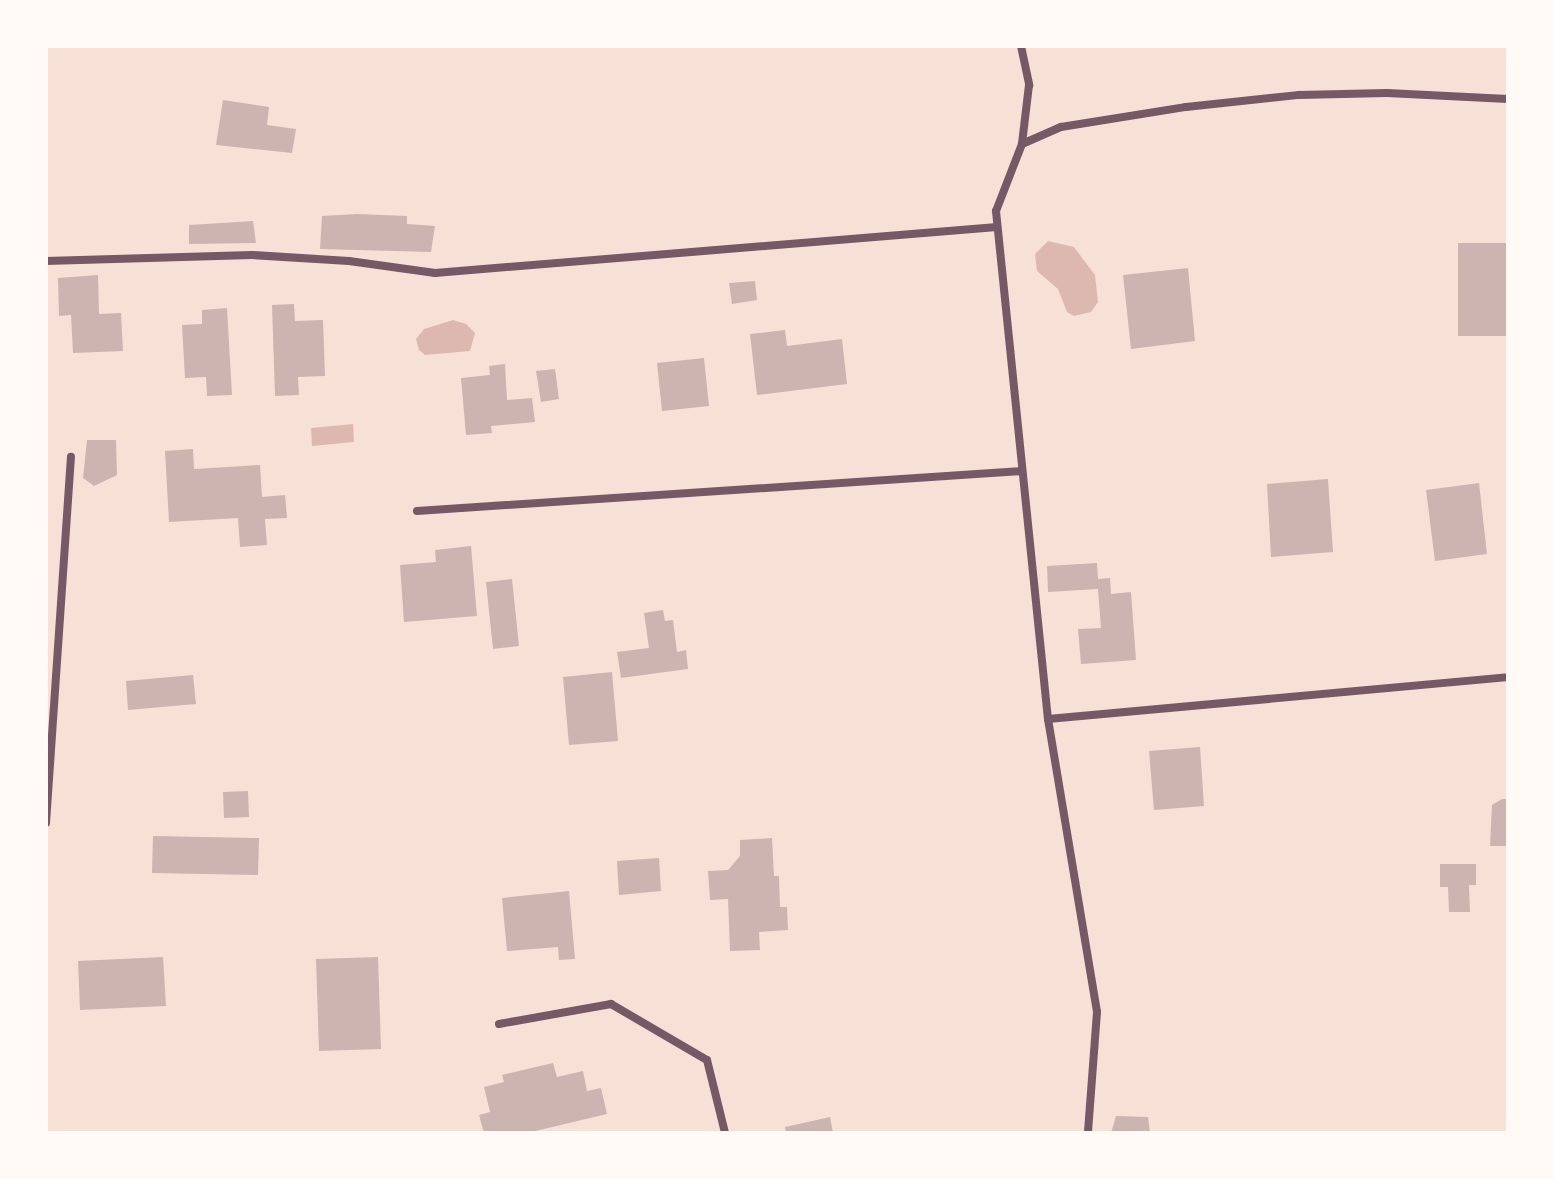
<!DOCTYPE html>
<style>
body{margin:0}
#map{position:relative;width:1554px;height:1179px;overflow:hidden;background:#f7e1d7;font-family:Arial,sans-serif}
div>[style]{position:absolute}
.water>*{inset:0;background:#dcb8b0}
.building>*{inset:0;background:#ccb4b1}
.minor>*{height:8px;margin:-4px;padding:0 4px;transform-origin:4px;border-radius:4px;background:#755966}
span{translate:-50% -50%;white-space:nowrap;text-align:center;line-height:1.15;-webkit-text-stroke:6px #fffaf5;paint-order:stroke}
.frame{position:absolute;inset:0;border:48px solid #fffaf5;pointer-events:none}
</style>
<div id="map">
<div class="water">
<div style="clip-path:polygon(1048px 241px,1074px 247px,1095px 275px,1098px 302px,1091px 312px,1074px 316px,1067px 312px,1058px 289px,1037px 271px,1035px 254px)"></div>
<div style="clip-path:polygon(453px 320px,466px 324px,475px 333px,470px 351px,425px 355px,419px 350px,416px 339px,424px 329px)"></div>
<div style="clip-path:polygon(353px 424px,354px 442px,312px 446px,311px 428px)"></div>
</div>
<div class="building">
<div style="clip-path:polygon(223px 100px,269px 107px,267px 125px,296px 129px,292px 153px,216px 145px)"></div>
<div style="clip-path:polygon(357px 214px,407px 216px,407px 224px,435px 226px,431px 252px,320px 249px,322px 216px)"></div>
<div style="clip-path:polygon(253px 221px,256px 243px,189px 244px,189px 225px)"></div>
<div style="clip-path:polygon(1458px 243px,1508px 243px,1508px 336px,1458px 336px)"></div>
<div style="clip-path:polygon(1188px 268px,1195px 341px,1131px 349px,1123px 275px)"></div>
<div style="clip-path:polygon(98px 275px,99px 314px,121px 313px,123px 351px,73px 353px,71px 315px,59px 316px,58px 278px)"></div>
<div style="clip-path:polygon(755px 281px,757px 300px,732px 304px,729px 283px)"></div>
<div style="clip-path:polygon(294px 304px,295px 321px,323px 320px,325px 376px,298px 377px,299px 395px,275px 396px,272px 305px)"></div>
<div style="clip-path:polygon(227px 308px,232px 395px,207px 396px,206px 377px,185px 378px,182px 325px,202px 324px,202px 310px)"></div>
<div style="clip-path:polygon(785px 330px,787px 346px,842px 339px,847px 384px,757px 395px,750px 334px)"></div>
<div style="clip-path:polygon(704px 358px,709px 406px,662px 411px,657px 363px)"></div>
<div style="clip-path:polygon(505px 364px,507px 400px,532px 398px,535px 422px,491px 426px,492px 433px,466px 435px,461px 378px,490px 375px,489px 366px)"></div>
<div style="clip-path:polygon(555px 369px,559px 399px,541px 402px,536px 371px)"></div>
<div style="clip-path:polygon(87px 440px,116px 440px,117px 475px,94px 486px,83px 478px)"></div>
<div style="clip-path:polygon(193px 449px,194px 469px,260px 465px,262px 497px,285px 495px,287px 518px,265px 519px,267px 545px,240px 547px,238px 518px,169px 522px,165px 451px)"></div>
<div style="clip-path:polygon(1328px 479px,1333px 552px,1271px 557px,1267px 484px)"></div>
<div style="clip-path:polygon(1479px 483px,1487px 554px,1435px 561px,1426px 490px)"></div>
<div style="clip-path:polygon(471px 546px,477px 616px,404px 622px,400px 565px,436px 562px,435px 550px)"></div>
<div style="clip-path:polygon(1097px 563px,1098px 579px,1110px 578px,1111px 594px,1131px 592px,1136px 660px,1081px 664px,1078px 629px,1101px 628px,1098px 589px,1048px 592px,1047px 566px)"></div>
<div style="clip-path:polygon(512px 579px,519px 646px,493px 649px,486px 582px)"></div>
<div style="clip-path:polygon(663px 610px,665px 621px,673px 620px,677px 652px,686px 650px,688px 669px,621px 678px,617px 652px,649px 648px,644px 613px)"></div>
<div style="clip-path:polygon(612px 672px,618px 741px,569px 745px,563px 677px)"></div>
<div style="clip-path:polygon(193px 675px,196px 704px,128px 710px,126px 681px)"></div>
<div style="clip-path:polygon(1200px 747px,1204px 806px,1154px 810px,1149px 751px)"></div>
<div style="clip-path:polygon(248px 791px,249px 817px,224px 818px,223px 792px)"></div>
<div style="clip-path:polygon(1502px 799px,1508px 799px,1508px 846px,1490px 846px,1492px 805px)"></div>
<div style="clip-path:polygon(153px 836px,259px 838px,258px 875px,152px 873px)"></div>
<div style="clip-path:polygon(772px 838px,774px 876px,779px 876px,780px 907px,787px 907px,788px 930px,759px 932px,760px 950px,730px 951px,728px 899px,710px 900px,708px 871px,728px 870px,740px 856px,740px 840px)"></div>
<div style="clip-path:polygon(659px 858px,661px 891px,619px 895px,617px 861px)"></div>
<div style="clip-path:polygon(1440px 864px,1476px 864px,1476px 885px,1469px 885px,1470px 912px,1449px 912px,1448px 887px,1440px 887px)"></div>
<div style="clip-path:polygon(569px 891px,575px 959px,559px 960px,558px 947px,507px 951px,502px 898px)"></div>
<div style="clip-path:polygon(163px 957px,166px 1006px,80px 1010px,78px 961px)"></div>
<div style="clip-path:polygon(378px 957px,381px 1049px,319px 1051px,316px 959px)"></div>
<div style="clip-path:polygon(553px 1063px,557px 1077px,583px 1071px,587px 1091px,601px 1088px,607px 1114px,527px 1133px,484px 1133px,479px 1115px,490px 1112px,484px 1087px,504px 1082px,502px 1075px)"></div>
<div style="clip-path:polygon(1116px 1116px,1148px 1117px,1150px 1133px,1111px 1133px)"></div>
<div style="clip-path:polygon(830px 1117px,833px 1133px,786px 1133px,785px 1127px)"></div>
</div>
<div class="minor">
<div style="left:1021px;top:46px;width:40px;rotate:78deg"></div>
<div style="left:1029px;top:85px;width:59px;rotate:96.8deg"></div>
<div style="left:1022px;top:144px;width:72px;rotate:111.2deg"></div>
<div style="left:996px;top:211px;width:511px;rotate:84.16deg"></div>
<div style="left:1048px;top:719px;width:297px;rotate:80.5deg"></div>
<div style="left:1097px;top:1012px;width:121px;rotate:94.3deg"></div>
<div style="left:1022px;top:144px;width:43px;rotate:-23.6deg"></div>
<div style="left:1061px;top:127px;width:127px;rotate:-9.1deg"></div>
<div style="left:1186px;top:107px;width:114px;rotate:-6.1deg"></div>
<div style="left:1299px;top:95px;width:88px;rotate:-1.3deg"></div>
<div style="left:1387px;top:93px;width:121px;rotate:2.8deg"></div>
<div style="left:46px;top:261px;width:206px;rotate:-1.7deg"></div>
<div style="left:252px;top:255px;width:97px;rotate:3.5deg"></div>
<div style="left:349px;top:261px;width:87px;rotate:7.9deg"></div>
<div style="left:435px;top:273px;width:564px;rotate:-4.68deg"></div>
<div style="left:417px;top:511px;width:606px;rotate:-3.78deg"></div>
<div style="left:1048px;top:719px;width:462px;rotate:-5.2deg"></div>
<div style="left:46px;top:823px;width:367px;rotate:-86.1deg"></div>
<div style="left:499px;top:1024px;width:114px;rotate:-10.1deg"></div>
<div style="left:611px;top:1004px;width:111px;rotate:30.3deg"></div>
<div style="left:707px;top:1060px;width:75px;rotate:76.1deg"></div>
</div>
<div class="frame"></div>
</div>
